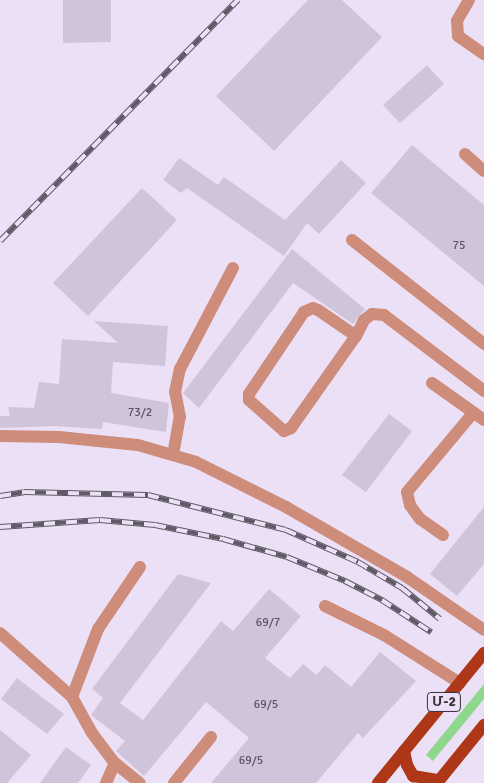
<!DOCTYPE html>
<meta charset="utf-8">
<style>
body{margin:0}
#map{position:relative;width:484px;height:783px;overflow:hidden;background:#ece0f6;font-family:Signika,"Noto Sans Armenian",sans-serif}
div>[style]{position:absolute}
.green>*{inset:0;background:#8ed78d}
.building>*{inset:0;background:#cfc4d9}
.minor>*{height:12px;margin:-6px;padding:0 6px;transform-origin:6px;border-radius:6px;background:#ce8c7b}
.major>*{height:12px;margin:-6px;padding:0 6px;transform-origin:6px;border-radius:6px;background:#ad3717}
.rail>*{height:5.5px;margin-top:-2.75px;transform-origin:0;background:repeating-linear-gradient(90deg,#ece0f6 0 11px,#605a66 0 22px);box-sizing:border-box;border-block:1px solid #605a66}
span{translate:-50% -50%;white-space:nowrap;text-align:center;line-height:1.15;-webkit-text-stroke:5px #ece0f6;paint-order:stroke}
.number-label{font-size:12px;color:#5c5561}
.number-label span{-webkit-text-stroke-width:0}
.shield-label span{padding:1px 4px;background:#ece0f6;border:1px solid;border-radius:4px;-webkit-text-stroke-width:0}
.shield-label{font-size:14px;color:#353039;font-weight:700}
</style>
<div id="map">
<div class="green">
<div style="clip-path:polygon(484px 684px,484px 699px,433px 761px,426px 755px)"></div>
</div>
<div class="building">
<div style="clip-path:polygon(63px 0,111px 0,111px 42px,63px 43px)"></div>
<div style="clip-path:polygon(308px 0,342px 0,382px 37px,274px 151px,216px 96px)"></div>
<div style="clip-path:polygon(427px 65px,444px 84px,400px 123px,383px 105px)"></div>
<div style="clip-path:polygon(412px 145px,484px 205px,484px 286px,371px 193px)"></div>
<div style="clip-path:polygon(179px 158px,218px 185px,224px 177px,285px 220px,341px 160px,366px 183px,319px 234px,307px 223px,284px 256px,187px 188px,181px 193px,163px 180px)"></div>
<div style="clip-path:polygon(142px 188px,177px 220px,88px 316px,53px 283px)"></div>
<div style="clip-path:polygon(292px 249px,365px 309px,353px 324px,293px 283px,199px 408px,183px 393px)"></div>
<div style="clip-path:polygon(94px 321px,168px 326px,165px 366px,113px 362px,111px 393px,169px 403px,166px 432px,103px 422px,102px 429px,55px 426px,0 428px,0 416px,10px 416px,8px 407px,34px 408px,39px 382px,59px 384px,62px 339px,118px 343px)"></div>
<div style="clip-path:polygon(389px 414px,412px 431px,366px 492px,342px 475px)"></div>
<div style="clip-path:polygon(484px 507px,484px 564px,457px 596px,430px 574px)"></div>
<div style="clip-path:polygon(178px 574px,211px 583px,120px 703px,143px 720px,221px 621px,233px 631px,269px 589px,301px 616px,265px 658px,290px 678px,303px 664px,316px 675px,325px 665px,351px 687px,380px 652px,416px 681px,363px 738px,358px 733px,316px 783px,211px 783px,249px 738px,206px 702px,144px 776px,116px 751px,125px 741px,91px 715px,103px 698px,92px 689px)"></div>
<div style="clip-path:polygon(17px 678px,64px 714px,47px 734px,1px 699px)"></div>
<div style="clip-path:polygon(0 730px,31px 755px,7px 783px,0 783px)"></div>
<div style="clip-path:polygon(66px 747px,91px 765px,78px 783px,40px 783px)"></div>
</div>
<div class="minor">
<div style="left:469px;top:0;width:24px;rotate:120deg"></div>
<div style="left:457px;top:21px;width:15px;rotate:86deg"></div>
<div style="left:458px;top:36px;width:32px;rotate:35deg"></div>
<div style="left:465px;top:154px;width:25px;rotate:42deg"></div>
<div style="left:352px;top:240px;width:168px;rotate:38.2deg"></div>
<div style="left:356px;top:336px;width:46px;rotate:-145.6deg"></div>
<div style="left:318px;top:310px;width:5px;rotate:-158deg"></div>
<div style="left:313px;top:308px;width:10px;rotate:156deg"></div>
<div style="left:304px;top:312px;width:99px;rotate:123.9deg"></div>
<div style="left:249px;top:394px;width:6px;rotate:90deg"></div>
<div style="left:249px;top:400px;width:47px;rotate:41.5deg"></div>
<div style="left:284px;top:431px;width:8px;rotate:-23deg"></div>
<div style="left:291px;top:428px;width:113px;rotate:-54.8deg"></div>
<div style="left:356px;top:336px;width:18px;rotate:-63deg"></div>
<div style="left:364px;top:320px;width:10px;rotate:-37deg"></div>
<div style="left:372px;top:314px;width:12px;rotate:5deg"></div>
<div style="left:384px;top:315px;width:126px;rotate:37.2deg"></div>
<div style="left:432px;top:383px;width:64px;rotate:35.4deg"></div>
<div style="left:0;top:436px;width:59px;rotate:1deg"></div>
<div style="left:59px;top:437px;width:79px;rotate:5.8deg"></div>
<div style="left:138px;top:445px;width:60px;rotate:16.3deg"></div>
<div style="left:196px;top:462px;width:101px;rotate:26.6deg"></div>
<div style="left:286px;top:507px;width:140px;rotate:30deg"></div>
<div style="left:407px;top:577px;width:93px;rotate:34.5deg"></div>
<div style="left:173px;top:455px;width:39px;rotate:-80deg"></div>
<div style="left:180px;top:417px;width:25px;rotate:-101deg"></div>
<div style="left:175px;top:392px;width:24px;rotate:-78deg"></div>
<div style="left:180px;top:369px;width:114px;rotate:-62.3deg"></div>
<div style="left:443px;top:535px;width:28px;rotate:-145deg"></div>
<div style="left:420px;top:519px;width:17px;rotate:-126deg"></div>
<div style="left:410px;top:505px;width:13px;rotate:-103deg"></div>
<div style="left:407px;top:492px;width:103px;rotate:-50.1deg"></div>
<div style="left:325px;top:606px;width:66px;rotate:26.2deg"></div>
<div style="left:384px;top:635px;width:90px;rotate:32.3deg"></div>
<div style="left:0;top:633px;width:96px;rotate:41.6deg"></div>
<div style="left:72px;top:697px;width:41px;rotate:60.9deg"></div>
<div style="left:92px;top:733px;width:38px;rotate:53deg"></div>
<div style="left:115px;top:763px;width:32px;rotate:39deg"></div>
<div style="left:72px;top:697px;width:73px;rotate:-69.1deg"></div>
<div style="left:98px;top:629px;width:75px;rotate:-55.9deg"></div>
<div style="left:106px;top:783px;width:22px;rotate:-66deg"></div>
<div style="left:174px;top:783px;width:59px;rotate:-51.2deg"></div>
</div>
<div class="major">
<div style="left:404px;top:751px;width:14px;rotate:78deg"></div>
<div style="left:407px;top:765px;width:13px;rotate:61deg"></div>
<div style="left:413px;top:776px;width:26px;rotate:9deg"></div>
<div style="left:378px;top:783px;width:168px;rotate:-50.8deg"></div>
<div style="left:437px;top:783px;width:75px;rotate:-51deg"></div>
</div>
<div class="rail">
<div style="left:0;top:241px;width:339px;rotate:-45.4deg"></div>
<div style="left:0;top:496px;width:24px;rotate:-9deg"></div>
<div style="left:24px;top:492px;width:124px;rotate:1.4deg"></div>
<div style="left:148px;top:495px;width:142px;rotate:14.2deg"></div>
<div style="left:286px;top:530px;width:79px;rotate:24deg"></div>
<div style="left:358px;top:562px;width:51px;rotate:30.6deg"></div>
<div style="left:402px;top:588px;width:49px;rotate:39.2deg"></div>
<div style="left:0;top:527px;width:100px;rotate:-4deg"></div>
<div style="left:100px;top:520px;width:55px;rotate:5.2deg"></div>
<div style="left:155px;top:525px;width:69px;rotate:11.6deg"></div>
<div style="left:223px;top:539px;width:66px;rotate:15.7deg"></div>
<div style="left:287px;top:557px;width:63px;rotate:22.5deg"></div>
<div style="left:345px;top:581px;width:42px;rotate:27.2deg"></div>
<div style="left:382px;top:600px;width:59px;rotate:33.1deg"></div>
</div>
<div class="number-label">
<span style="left:459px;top:246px">75</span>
<span style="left:140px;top:413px">73/2</span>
<span style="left:268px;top:623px">69/7</span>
<span style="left:266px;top:705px">69/5</span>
<span style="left:251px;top:761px">69/5</span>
</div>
<div class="shield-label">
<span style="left:444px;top:702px">Մ-2</span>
</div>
</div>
